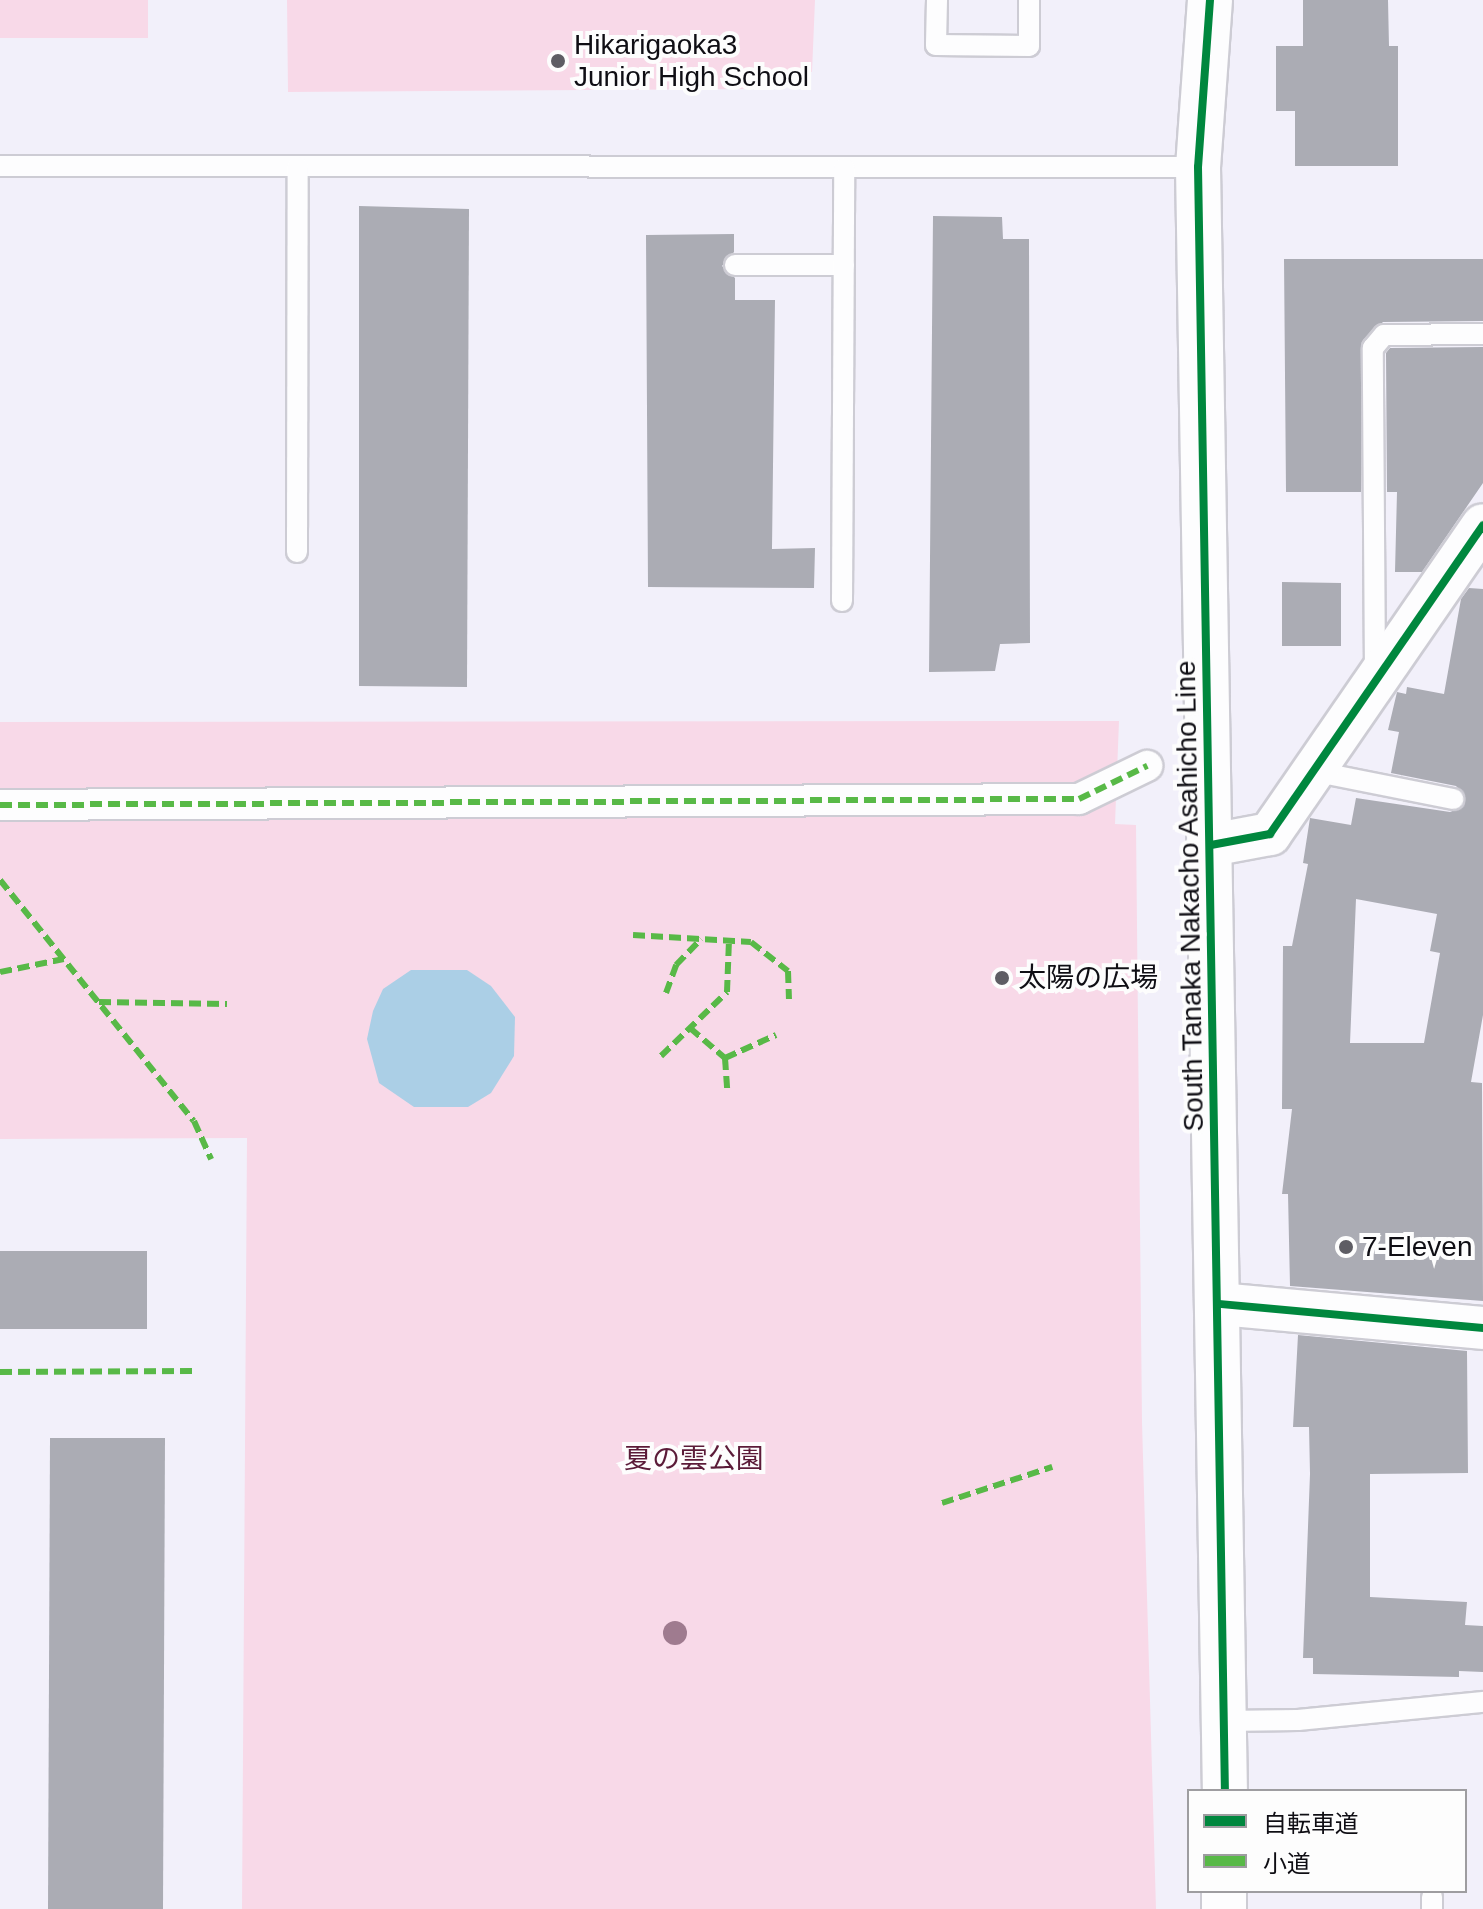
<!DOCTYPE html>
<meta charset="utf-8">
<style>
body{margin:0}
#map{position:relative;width:1483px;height:1909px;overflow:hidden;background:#f2f0fa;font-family:Arial,"Noto Sans JP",sans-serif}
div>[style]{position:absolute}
.green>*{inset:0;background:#f8d9e8}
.water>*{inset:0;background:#abcfe6}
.building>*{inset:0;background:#abacb4}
.roads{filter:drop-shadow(2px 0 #cdccd4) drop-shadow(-2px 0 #cdccd4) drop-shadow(0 2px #cdccd4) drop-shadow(0 -2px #cdccd4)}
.service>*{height:20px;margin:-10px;padding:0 10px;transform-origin:10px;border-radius:10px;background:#fdfdfe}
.pedestrian>*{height:30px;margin:-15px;padding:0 15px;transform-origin:15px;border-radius:15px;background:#fdfdfe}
.minor>*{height:42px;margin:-21px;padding:0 21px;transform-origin:21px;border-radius:21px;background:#fdfdfe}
.secondary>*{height:44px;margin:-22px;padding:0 22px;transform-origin:22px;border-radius:22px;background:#fdfdfe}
.quiet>*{height:6px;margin-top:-3px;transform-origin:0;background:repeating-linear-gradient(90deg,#58b947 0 12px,transparent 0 18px)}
.cycleway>*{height:8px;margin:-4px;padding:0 4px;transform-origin:4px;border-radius:4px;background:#00873e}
.trees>*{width:24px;height:24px;margin:-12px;border-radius:50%;background:#9f7b8f}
.dots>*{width:22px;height:22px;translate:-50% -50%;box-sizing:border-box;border:4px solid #fdfdfd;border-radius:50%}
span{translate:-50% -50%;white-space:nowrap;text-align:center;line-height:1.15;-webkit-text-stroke:8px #fdfdfd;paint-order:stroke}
.poi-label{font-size:28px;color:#0f0e14}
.left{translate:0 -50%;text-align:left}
.street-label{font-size:28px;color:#0f0e14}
.park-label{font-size:28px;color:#5b1b38}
.legend{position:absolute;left:1187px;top:1789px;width:280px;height:104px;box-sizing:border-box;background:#fdfdfd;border:2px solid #9e9da0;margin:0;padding:10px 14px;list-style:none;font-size:24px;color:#0f0e14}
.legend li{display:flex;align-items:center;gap:16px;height:40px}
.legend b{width:40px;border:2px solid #9e9da0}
</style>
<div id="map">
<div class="green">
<div style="clip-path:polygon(0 0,148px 0,148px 38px,0 38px)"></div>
<div style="clip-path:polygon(287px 0,815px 0,812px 72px,750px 74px,749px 89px,288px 92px)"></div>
<div style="clip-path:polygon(1119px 721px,1115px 824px,1136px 825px,1142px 1422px,1156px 1909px,242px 1909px,247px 1138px,0 1139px,0 722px)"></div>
</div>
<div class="water">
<div style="clip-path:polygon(411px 970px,467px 970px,491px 986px,515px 1017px,514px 1056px,491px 1093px,468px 1107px,414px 1107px,379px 1083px,367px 1039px,373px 1011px,383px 989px)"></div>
</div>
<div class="building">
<div style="clip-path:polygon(1303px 0,1388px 0,1389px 46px,1398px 46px,1398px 166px,1295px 166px,1295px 111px,1276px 111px,1276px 46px,1303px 46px)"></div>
<div style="clip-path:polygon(359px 206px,469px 209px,467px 687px,359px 686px)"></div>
<div style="clip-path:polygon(933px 216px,1002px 217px,1003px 239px,1029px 239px,1030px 643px,1000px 644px,995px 671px,929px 672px)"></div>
<div style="clip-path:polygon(734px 234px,734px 252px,722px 266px,735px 278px,735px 300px,775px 300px,772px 549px,815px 548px,814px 588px,648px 587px,646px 235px)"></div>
<div style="clip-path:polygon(1284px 259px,1483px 259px,1483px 321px,1383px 322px,1363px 341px,1361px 492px,1286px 492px)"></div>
<div style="clip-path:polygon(1483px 347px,1483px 483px,1422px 572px,1395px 572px,1397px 492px,1387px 492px,1386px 353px,1390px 348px)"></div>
<div style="clip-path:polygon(1282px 582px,1341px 583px,1341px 646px,1282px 646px)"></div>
<div style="clip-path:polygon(evenodd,1469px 588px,1483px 589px,1483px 1015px,1471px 1082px,1482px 1083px,1483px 1301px,1290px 1286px,1288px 1194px,1282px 1194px,1292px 1109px,1282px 1109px,1283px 946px,1292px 946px,1308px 864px,1303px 863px,1310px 818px,1351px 825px,1356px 798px,1450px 812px,1463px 807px,1465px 796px,1456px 786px,1391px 773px,1399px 732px,1388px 730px,1397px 692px,1406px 694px,1407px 687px,1444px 694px,1461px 599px,1469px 588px,1356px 899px,1437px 914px,1430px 951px,1440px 953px,1424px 1043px,1350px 1043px,1356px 899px)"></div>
<div style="clip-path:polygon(0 1251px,147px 1251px,147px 1329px,0 1329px)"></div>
<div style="clip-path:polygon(1298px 1335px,1467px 1351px,1468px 1473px,1370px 1474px,1370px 1597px,1467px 1602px,1465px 1625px,1483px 1626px,1483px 1672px,1459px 1671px,1459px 1677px,1313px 1674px,1313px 1658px,1303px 1658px,1310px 1474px,1309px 1427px,1293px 1427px)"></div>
<div style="clip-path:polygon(50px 1438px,165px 1438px,163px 1909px,48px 1909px)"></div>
</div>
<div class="roads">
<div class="service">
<div style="left:937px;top:0;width:45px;rotate:91.3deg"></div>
<div style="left:936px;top:45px;width:93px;rotate:0.6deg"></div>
<div style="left:1029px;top:46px;width:46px;rotate:-90deg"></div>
<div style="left:0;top:166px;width:1198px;rotate:0.05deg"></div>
<div style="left:735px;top:265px;width:109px"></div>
<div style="left:297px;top:552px;width:385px;rotate:-89.9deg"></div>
<div style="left:842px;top:601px;width:433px;rotate:-89.7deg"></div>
<div style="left:1375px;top:672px;width:324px;rotate:-90.4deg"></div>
<div style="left:1373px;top:348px;width:17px;rotate:-50deg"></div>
<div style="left:1384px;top:335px;width:99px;rotate:-0.6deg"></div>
<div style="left:1317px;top:772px;width:139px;rotate:11.2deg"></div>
<div style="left:1224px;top:1721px;width:74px;rotate:-0.8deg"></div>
<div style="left:1298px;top:1720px;width:186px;rotate:-5.6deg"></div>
<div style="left:1432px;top:1897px;width:12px;rotate:90deg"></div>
</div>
<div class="pedestrian">
<div style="left:0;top:805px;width:1079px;rotate:-0.32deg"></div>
<div style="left:1079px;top:799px;width:76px;rotate:-25.9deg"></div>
</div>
<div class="minor">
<div style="left:1211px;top:845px;width:60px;rotate:-10.6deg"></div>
<div style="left:1270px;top:834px;width:375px;rotate:-55.4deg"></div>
<div style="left:1220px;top:1304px;width:264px;rotate:5.2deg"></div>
</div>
<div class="secondary">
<div style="left:1210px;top:0;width:167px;rotate:94.1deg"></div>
<div style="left:1198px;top:167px;width:1624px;rotate:89.05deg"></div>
<div style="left:1224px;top:1909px;width:18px;rotate:-90deg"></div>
</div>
</div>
<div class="quiet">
<div style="left:0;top:805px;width:1079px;rotate:-0.32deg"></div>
<div style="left:1079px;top:799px;width:76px;rotate:-25.9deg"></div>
<div style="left:0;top:880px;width:309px;rotate:51.2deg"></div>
<div style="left:194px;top:1121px;width:42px;rotate:65.9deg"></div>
<div style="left:633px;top:935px;width:118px;rotate:3.4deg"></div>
<div style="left:751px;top:942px;width:47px;rotate:38.1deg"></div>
<div style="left:788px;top:971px;width:28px;rotate:88deg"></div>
<div style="left:0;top:972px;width:65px;rotate:-11.5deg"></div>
<div style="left:666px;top:993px;width:30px;rotate:-70deg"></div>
<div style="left:676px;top:965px;width:36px;rotate:-46deg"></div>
<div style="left:99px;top:1002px;width:128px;rotate:0.9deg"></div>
<div style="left:690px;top:1028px;width:46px;rotate:40.6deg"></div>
<div style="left:725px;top:1058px;width:56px;rotate:-24.3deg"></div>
<div style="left:661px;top:1056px;width:92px;rotate:-44.1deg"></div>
<div style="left:727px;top:992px;width:51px;rotate:-87.8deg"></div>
<div style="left:725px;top:1058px;width:31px;rotate:86deg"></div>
<div style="left:0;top:1372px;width:192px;rotate:-0.3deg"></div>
<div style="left:942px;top:1503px;width:116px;rotate:-18.1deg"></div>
</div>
<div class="cycleway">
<div style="left:1210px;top:0;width:167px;rotate:94.1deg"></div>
<div style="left:1198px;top:167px;width:1624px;rotate:89.05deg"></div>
<div style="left:1211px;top:845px;width:60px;rotate:-10.6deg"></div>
<div style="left:1270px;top:834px;width:375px;rotate:-55.4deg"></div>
<div style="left:1220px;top:1304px;width:264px;rotate:5.2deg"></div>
</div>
<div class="trees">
<div style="left:675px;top:1633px"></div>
</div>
<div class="dots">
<div style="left:558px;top:61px;background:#5e5d64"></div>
<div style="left:1002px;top:978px;background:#5e5d64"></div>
<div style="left:1346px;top:1247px;background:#5e5d64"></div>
</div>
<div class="poi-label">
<span class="left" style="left:574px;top:61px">Hikarigaoka3<br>Junior High School</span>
<span class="left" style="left:1018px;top:978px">太陽の広場</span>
<span class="left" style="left:1362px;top:1247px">7-Eleven</span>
</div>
<div class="street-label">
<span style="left:1190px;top:896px;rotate:-91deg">South Tanaka Nakacho Asahicho Line</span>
</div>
<div class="park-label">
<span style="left:694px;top:1459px">夏の雲公園</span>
</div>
<ul class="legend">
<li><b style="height:10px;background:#00873e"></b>自転車道</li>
<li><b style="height:10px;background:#58b947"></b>小道</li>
</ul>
</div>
